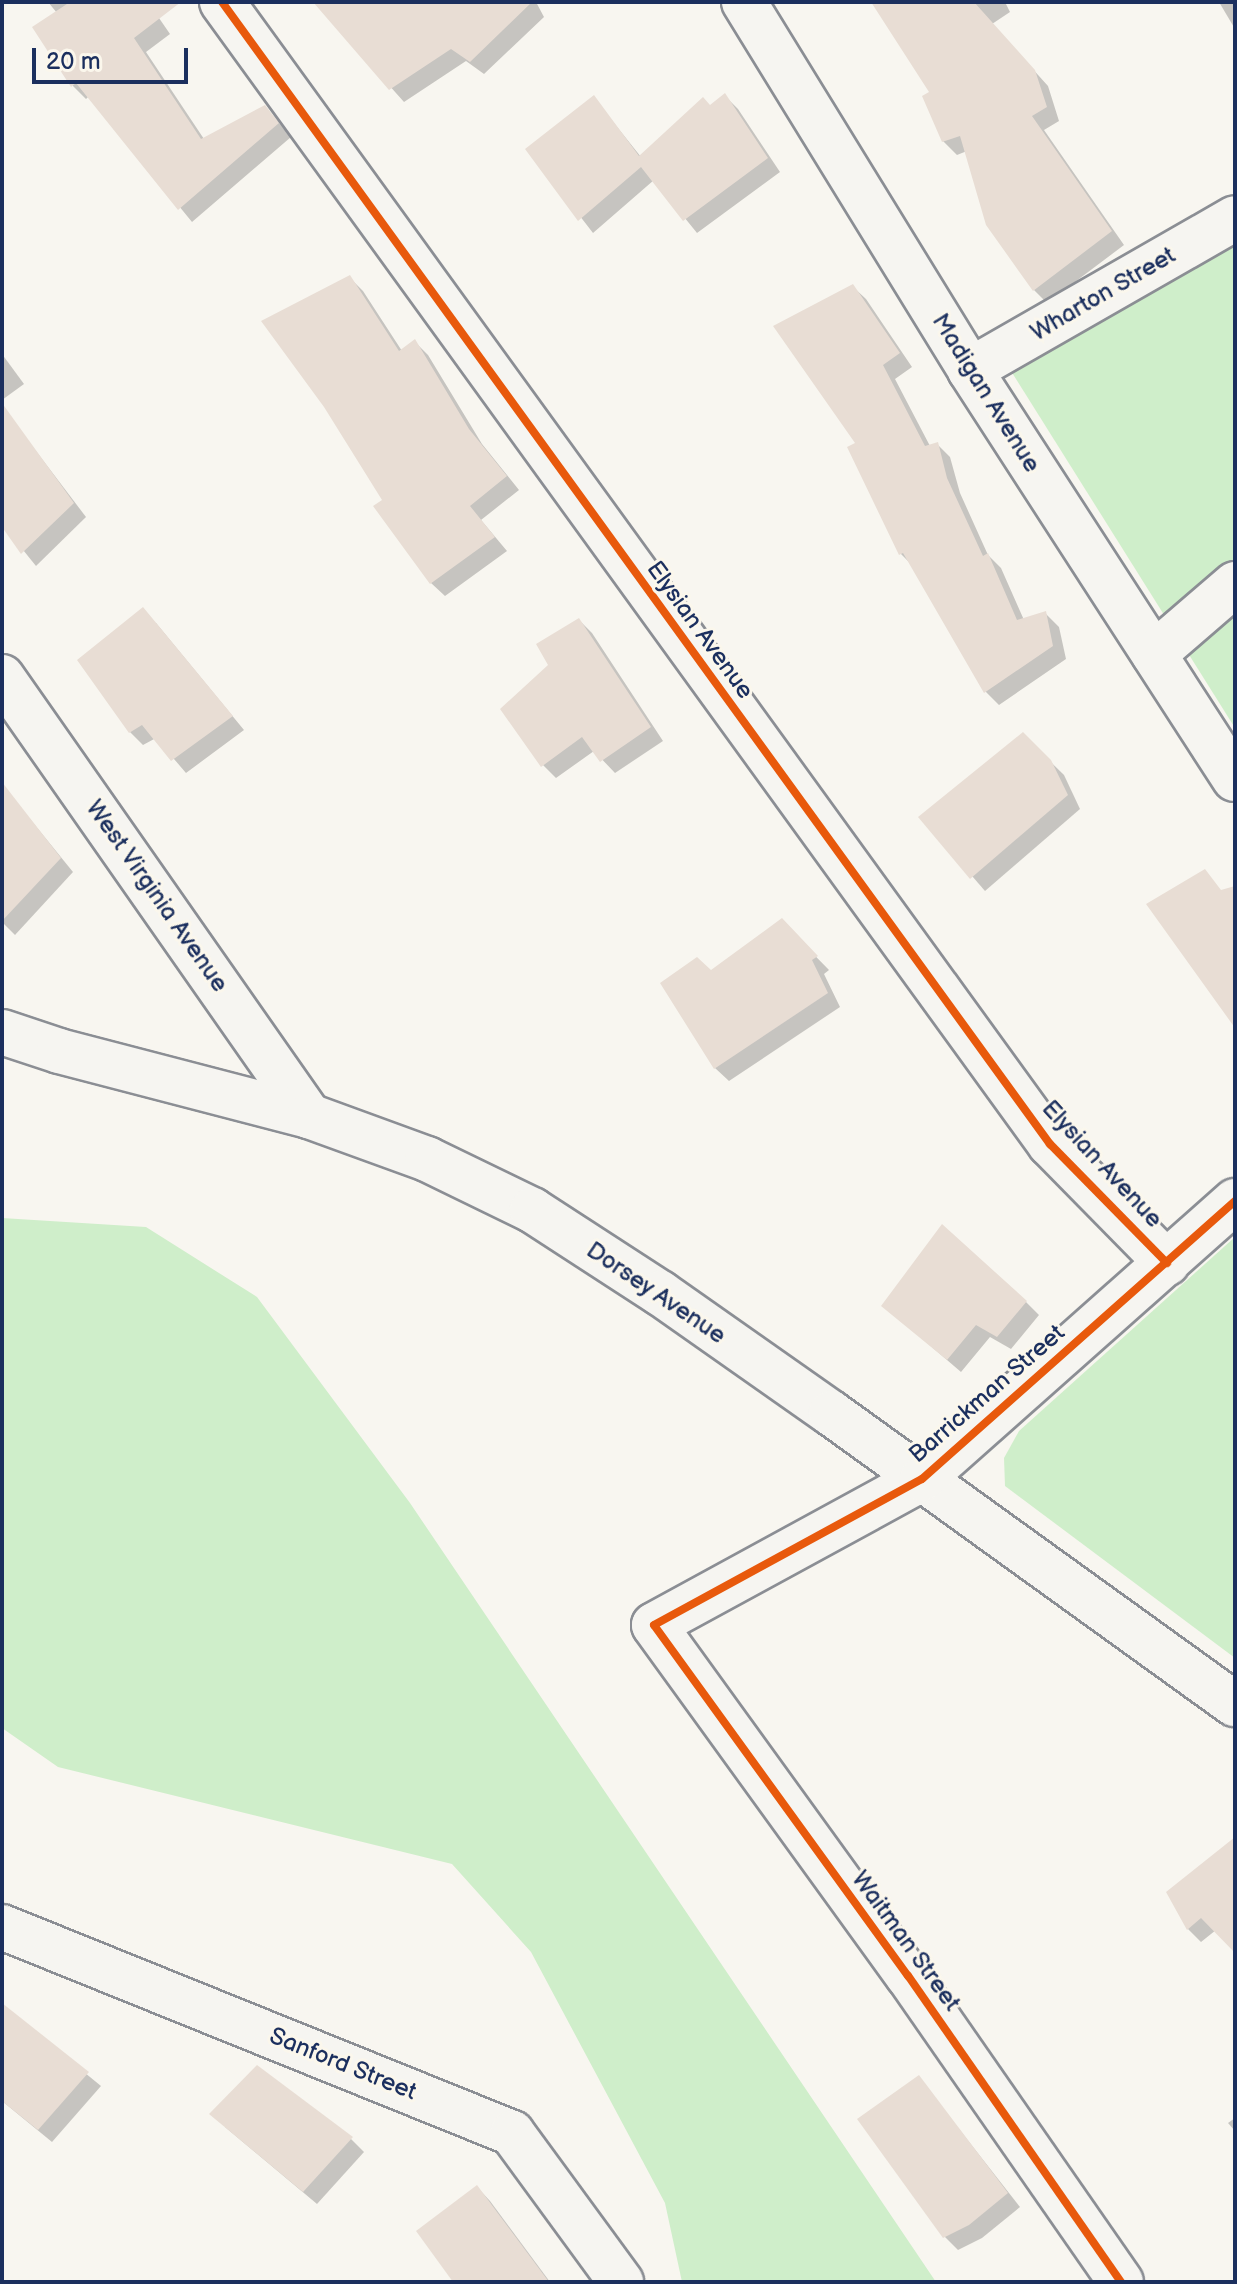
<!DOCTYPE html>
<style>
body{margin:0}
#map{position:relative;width:1237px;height:2284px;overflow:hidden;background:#f8f6f0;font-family:"Balsamiq Sans",sans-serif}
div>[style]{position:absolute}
.green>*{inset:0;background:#cfeeca}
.shadow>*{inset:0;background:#0003}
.building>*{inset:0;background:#e8ddd4}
.roads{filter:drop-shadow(2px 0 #8b8e94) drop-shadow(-2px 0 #8b8e94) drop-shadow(0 2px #8b8e94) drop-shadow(0 -2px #8b8e94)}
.minor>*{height:44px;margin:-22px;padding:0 22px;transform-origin:22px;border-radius:22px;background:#f6f5f1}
.cycleway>*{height:8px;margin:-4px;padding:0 4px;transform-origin:4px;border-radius:4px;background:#e8590c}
span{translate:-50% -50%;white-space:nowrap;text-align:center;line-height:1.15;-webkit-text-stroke:6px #fbf7ec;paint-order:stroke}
.street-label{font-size:24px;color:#1b2f5e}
.frame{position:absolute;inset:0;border:4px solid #1b2f5e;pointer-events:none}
.scale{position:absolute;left:32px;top:48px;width:156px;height:36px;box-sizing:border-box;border:4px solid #1b2f5e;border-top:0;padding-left:10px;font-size:24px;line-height:28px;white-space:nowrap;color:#1b2f5e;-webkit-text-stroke:6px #fbf7ec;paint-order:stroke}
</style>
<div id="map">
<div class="green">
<div style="clip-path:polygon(1235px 243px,1235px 728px,1011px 371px)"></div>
<div style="clip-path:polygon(2px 1218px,146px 1227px,257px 1297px,410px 1503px,936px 2282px,682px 2282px,665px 2203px,531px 1952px,452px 1864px,58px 1767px,2px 1728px)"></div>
<div style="clip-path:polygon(1235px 1237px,1235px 1658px,1005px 1486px,1004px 1458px,1019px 1431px)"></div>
</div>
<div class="shadow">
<div style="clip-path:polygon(48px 2px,148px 2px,170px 34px,146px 52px,204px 139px,265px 107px,291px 137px,192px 222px,89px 96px,86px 99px,73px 86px,57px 13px)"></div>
<div style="clip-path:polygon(351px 2px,536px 2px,544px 17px,484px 74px,466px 61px,404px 102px,329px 18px)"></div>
<div style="clip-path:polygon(873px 2px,1005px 2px,1010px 12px,992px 24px,1048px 86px,1059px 121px,1044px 130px,1124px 245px,1047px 303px,1034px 290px,967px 151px,957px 155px,943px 141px,931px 92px)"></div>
<div style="clip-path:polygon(1219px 2px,1235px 2px,1235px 29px)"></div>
<div style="clip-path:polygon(725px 96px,738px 109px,780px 172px,697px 233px,654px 180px,593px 233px,528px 149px,594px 98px,641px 157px)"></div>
<div style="clip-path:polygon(350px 278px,363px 291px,402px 351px,415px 342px,428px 355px,482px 444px,519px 490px,481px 520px,507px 551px,445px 596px,431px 583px,385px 501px)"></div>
<div style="clip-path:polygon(852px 286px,866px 299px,912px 367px,895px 379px,930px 446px,937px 444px,950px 457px,960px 493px,988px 555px,1001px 568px,1024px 620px,1046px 614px,1059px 627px,1066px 659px,999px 705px,986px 692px,912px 565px,901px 554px,858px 443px)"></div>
<div style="clip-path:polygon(2px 354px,24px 384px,2px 400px)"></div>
<div style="clip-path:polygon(26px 438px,86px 517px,36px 566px,2px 524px,2px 461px)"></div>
<div style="clip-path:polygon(579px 620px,592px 633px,663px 741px,615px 773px,594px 751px,556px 778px,543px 765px,550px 666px)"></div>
<div style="clip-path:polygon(156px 623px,244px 730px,186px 773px,156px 738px,143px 745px,130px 732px)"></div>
<div style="clip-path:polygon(1023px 735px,1064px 775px,1080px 809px,985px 891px,921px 817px)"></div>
<div style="clip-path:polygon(8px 792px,73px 872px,15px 935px,2px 922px,2px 797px)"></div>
<div style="clip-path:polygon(781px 921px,829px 970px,824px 974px,840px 1007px,729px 1081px,715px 1068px,711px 973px)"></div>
<div style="clip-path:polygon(1026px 1302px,1039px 1315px,1011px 1349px,990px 1337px,961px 1372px,884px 1306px)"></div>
<div style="clip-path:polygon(1235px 1842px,1235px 1950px,1216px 1930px,1201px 1942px,1188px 1929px,1168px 1892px)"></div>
<div style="clip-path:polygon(2px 2005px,101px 2086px,52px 2142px,2px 2101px)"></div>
<div style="clip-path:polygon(919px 2078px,1020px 2207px,982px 2238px,958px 2250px,944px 2236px)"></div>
<div style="clip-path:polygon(1235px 2118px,1235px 2131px,1228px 2123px)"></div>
<div style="clip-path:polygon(225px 2127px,351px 2139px,364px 2152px,317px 2204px)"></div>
<div style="clip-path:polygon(477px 2187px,490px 2201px,550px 2282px,456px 2282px)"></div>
</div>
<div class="building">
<div style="clip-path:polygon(70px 2px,181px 2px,134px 38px,201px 139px,265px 105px,279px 123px,178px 210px,76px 83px,71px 87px,32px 27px)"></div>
<div style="clip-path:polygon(313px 2px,532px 2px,470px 62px,451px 49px,389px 90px)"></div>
<div style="clip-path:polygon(871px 2px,974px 2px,1035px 70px,1047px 107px,1032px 116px,1112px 231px,1033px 291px,986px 225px,960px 136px,942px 142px,922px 96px,929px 92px)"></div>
<div style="clip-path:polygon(725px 93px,768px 158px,683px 221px,641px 167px,578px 221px,525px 149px,594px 95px,639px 156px,703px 97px,710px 105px)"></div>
<div style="clip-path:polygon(350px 275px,399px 351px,415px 339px,469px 429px,507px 476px,470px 506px,495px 537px,430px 584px,373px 506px,382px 500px,324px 407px,261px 321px)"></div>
<div style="clip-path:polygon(853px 284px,900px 353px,883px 365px,925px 446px,938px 442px,947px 478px,983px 556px,988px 553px,1017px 620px,1046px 611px,1053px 646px,984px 693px,903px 553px,899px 555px,847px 447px,855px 443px,773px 326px)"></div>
<div style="clip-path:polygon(2px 403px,74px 503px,21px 554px,2px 527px)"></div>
<div style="clip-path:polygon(143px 607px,233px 716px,171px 761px,142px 725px,129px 733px,77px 660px)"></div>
<div style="clip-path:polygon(579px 618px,651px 727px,600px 762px,582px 737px,541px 767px,500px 709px,548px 665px,536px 644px)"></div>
<div style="clip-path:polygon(1023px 732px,1051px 760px,1068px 795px,970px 879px,918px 817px)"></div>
<div style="clip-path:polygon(2px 782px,61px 858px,2px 921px)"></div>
<div style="clip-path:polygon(1205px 869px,1221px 890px,1235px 886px,1235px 1028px,1146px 904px)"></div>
<div style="clip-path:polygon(782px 918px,818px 956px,812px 960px,828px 993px,714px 1069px,660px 983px,697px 957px,711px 970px)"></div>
<div style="clip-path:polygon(942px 1224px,1027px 1301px,997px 1337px,976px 1325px,947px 1360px,881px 1306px)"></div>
<div style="clip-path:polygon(1235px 1837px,1235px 1953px,1201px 1918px,1187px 1930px,1166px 1892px)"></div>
<div style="clip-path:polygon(2px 2003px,89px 2072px,38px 2130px,2px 2101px)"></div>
<div style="clip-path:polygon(257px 2065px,353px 2137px,303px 2192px,209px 2114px)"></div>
<div style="clip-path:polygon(919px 2075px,1008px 2193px,969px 2225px,943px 2238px,857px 2119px)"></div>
<div style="clip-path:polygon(477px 2185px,549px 2282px,453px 2282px,416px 2231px)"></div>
</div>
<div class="roads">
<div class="minor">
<div style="left:222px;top:2px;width:1411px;rotate:54.06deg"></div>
<div style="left:1050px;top:1144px;width:167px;rotate:45.5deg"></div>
<div style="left:744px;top:2px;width:432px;rotate:58.4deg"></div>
<div style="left:970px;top:370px;width:487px;rotate:57.1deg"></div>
<div style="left:970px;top:370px;width:305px;rotate:-29.8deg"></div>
<div style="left:1154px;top:654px;width:107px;rotate:-40.8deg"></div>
<div style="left:2px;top:677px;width:536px;rotate:55.03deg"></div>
<div style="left:2px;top:1032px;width:60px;rotate:18.4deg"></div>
<div style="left:59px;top:1051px;width:258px;rotate:14.6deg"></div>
<div style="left:309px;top:1116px;width:126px;rotate:20deg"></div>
<div style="left:427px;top:1159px;width:117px;rotate:25.9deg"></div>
<div style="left:532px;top:1210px;width:153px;rotate:33deg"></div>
<div style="left:660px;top:1293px;width:209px;rotate:35.1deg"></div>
<div style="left:831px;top:1413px;width:498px;rotate:35.8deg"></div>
<div style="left:2px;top:1927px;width:550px;rotate:21.99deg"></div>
<div style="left:512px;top:2133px;width:185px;rotate:53.8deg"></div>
<div style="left:1121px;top:2282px;width:373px;rotate:-124.8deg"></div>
<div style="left:908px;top:1976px;width:433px;rotate:-125.9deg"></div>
<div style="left:654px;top:1625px;width:305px;rotate:-28.6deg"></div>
<div style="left:922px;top:1479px;width:419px;rotate:-41.6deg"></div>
</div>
</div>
<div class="cycleway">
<div style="left:222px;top:2px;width:1411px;rotate:54.06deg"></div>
<div style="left:1050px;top:1144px;width:167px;rotate:45.5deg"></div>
<div style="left:1121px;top:2282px;width:373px;rotate:-124.8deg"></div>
<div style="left:908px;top:1976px;width:433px;rotate:-125.9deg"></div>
<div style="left:654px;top:1625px;width:305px;rotate:-28.6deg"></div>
<div style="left:922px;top:1479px;width:419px;rotate:-41.6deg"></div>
</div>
<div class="street-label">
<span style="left:1103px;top:294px;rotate:-30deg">Wharton Street</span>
<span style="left:986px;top:393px;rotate:58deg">Madigan Avenue</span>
<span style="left:700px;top:630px;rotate:54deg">Elysian Avenue</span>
<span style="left:157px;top:896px;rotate:55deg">West Virginia Avenue</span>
<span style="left:1102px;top:1164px;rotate:47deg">Elysian Avenue</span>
<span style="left:656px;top:1293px;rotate:34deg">Dorsey Avenue</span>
<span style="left:987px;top:1394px;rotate:-41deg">Barrickman Street</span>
<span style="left:906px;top:1941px;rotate:54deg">Waitman Street</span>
<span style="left:343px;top:2064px;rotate:22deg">Sanford Street</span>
</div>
<div class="frame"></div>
<div class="scale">20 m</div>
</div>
